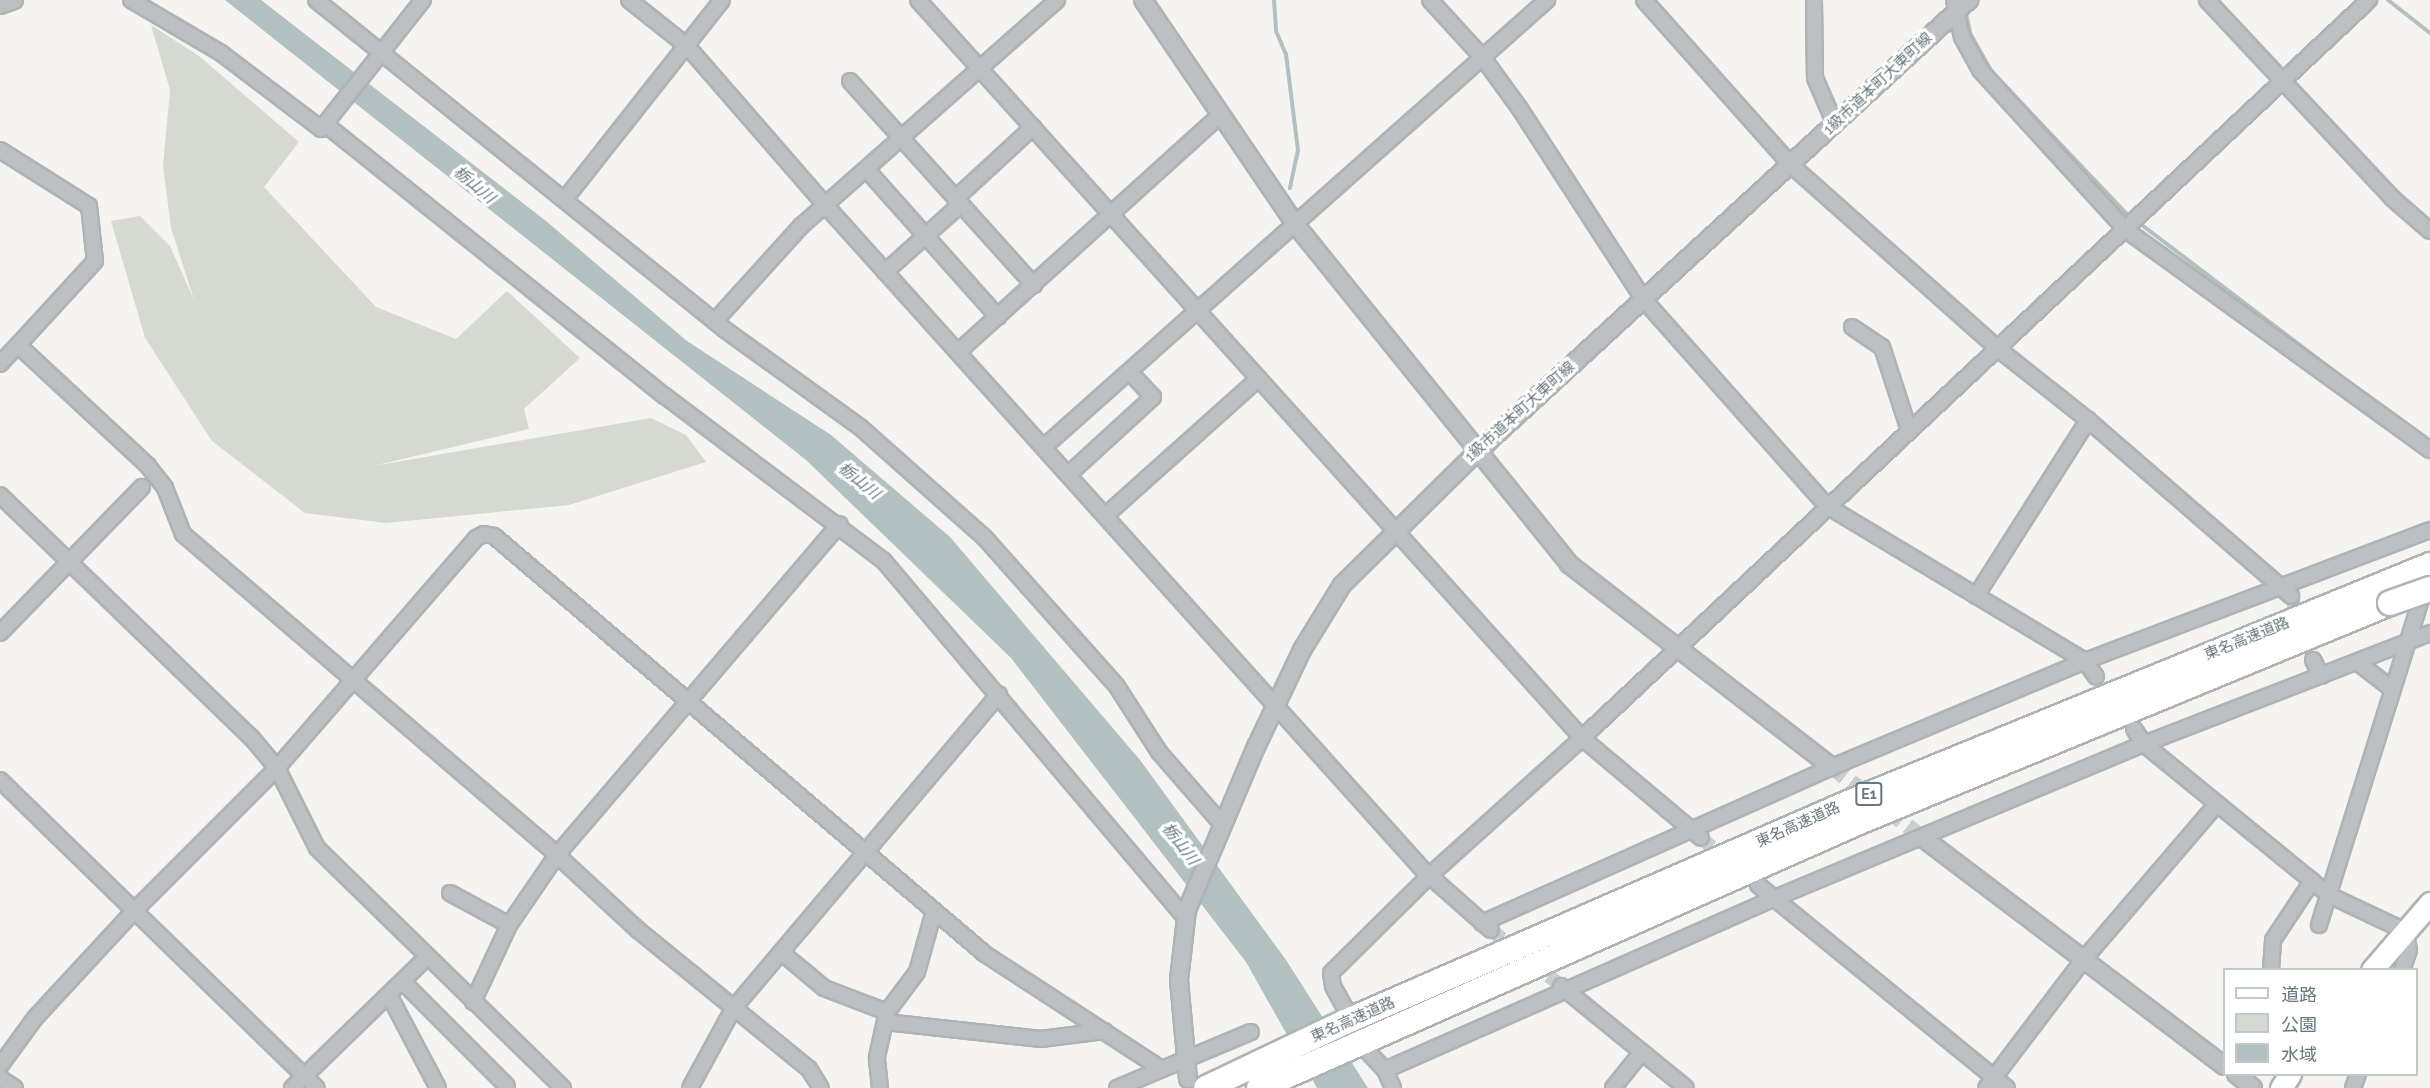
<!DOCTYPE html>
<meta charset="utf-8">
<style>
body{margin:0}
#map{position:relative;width:2430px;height:1088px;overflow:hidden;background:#f5f4f1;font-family:Raleway,"Noto Sans JP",sans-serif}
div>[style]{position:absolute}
.green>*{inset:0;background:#d5d9d1}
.water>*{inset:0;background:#b2c0c2}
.stream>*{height:4px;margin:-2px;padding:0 2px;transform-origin:2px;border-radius:2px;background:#b2c0c2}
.minor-tunnel>*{height:14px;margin-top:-7px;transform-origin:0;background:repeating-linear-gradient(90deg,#cacecf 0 14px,transparent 0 21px)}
.tertiary-tunnel>*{height:16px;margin-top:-8px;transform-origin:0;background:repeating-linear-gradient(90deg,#cacecf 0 16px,transparent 0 24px)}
.roads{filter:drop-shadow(2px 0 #aeb3b5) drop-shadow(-2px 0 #aeb3b5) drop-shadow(0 2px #aeb3b5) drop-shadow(0 -2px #aeb3b5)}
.minor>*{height:14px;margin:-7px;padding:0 7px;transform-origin:7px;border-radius:7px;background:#bcc0c3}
.tertiary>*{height:16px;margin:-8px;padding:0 8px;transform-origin:8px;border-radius:8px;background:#bcc0c3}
.primary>*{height:21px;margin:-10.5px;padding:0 10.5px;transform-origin:10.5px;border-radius:10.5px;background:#fff}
.motorway>*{height:24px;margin:-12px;padding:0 12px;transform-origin:12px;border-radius:12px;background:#fff}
.bridges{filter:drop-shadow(2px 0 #b0b4b6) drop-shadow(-2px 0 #b0b4b6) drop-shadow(0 2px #b0b4b6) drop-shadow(0 -2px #b0b4b6)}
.motorway-bridge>*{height:24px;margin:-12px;padding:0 12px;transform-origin:12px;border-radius:12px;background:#fff}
span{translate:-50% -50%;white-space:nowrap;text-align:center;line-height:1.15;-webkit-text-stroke:6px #fff;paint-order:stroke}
.shield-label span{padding:2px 4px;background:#fff;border:2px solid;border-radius:4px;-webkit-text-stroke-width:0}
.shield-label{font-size:14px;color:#67777f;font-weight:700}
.street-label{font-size:15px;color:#67777f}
.water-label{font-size:16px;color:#63787c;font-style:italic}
.legend{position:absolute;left:2223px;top:968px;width:195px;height:108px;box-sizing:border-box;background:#fff;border:2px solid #c2c9cc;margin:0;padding:8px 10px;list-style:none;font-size:18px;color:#67777f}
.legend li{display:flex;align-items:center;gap:12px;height:30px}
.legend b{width:30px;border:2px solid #c2c9cc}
</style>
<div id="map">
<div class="green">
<div style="clip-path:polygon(151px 25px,199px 56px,299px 142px,264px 187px,376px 307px,456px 339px,507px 291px,580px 358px,524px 409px,529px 429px,373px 466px,651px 418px,686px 435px,706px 462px,569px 505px,386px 523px,305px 513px,212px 441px,145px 338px,111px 221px,140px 216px,170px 246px,194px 300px,171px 228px,163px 166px,170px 90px)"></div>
</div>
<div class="water">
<div style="clip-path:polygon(225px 0,261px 0,546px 221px,687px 341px,831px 435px,950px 537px,1140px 760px,1286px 960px,1368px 1088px,1317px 1088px,1246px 962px,1011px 658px,806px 460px)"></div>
</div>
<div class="stream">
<div style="left:1274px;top:0;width:31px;rotate:86deg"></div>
<div style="left:1276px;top:31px;width:25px;rotate:67deg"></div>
<div style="left:1286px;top:54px;width:97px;rotate:82.9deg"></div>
<div style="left:1298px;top:150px;width:39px;rotate:102deg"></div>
<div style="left:2388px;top:0;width:53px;rotate:38.2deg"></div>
<div style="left:1965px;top:10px;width:26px;rotate:77deg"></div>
<div style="left:1971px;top:35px;width:43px;rotate:60.4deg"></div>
<div style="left:1992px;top:72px;width:195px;rotate:46.5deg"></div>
<div style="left:2126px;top:213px;width:314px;rotate:37.2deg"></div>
</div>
<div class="minor-tunnel">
<div style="left:2291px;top:596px;width:68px;rotate:71deg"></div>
<div style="left:1701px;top:838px;width:33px;rotate:40deg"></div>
<div style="left:1491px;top:930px;width:33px;rotate:39deg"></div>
<div style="left:1532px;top:963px;width:37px;rotate:38deg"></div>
</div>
<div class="tertiary-tunnel">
<div style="left:1832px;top:767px;width:115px;rotate:38deg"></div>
</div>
<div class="roads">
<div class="minor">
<div style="left:131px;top:0;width:104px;rotate:30.5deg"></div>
<div style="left:221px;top:53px;width:126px;rotate:37.2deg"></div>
<div style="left:321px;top:129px;width:6px;rotate:-51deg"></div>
<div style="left:325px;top:124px;width:435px;rotate:38.7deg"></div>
<div style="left:665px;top:396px;width:273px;rotate:37deg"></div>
<div style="left:883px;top:560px;width:468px;rotate:49.8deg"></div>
<div style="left:316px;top:0;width:524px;rotate:38.88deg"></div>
<div style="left:724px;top:329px;width:168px;rotate:35.8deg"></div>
<div style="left:860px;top:427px;width:166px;rotate:41.6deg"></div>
<div style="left:984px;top:537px;width:198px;rotate:48.3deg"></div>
<div style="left:1116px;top:685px;width:80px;rotate:57.3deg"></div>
<div style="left:1159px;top:752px;width:94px;rotate:48.9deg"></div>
<div style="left:629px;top:0;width:74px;rotate:38.4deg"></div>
<div style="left:687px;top:46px;width:213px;rotate:49deg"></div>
<div style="left:827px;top:207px;width:893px;rotate:48.04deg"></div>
<div style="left:1424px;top:871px;width:89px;rotate:41.4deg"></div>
<div style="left:918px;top:0;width:993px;rotate:48.02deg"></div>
<div style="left:1582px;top:738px;width:155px;rotate:40deg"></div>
<div style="left:1430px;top:0;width:79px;rotate:47.6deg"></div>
<div style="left:1483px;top:58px;width:63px;rotate:54deg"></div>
<div style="left:1520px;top:109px;width:228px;rotate:57deg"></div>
<div style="left:1644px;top:300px;width:276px;rotate:48.4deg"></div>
<div style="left:1827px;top:506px;width:301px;rotate:31deg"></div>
<div style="left:2085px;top:661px;width:19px;rotate:55deg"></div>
<div style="left:1644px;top:0;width:220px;rotate:48.3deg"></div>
<div style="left:1790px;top:164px;width:277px;rotate:41.6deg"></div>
<div style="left:1997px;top:348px;width:116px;rotate:38.4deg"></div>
<div style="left:2088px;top:420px;width:269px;rotate:40.9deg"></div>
<div style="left:1814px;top:0;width:78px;rotate:89.3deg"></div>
<div style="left:1815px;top:78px;width:50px;rotate:66.5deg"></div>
<div style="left:1954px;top:0;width:38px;rotate:78deg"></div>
<div style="left:1962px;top:37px;width:38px;rotate:61deg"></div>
<div style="left:1980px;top:70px;width:217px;rotate:47.6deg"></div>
<div style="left:2126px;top:230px;width:375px;rotate:35.9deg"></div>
<div style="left:2207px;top:0;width:271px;rotate:46.9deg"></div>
<div style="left:2392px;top:198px;width:50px;rotate:41deg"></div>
<div style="left:850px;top:81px;width:275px;rotate:48deg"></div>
<div style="left:325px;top:124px;width:158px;rotate:-51.7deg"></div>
<div style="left:0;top:150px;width:105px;rotate:32.2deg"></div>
<div style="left:89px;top:206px;width:55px;rotate:83.8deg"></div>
<div style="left:95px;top:261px;width:114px;rotate:132.5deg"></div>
<div style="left:18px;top:345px;width:178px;rotate:42.9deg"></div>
<div style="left:148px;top:466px;width:28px;rotate:52deg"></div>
<div style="left:165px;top:488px;width:49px;rotate:68.6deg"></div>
<div style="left:183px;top:534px;width:493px;rotate:40.6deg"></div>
<div style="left:557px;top:855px;width:110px;rotate:42.8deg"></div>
<div style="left:638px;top:930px;width:220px;rotate:39.1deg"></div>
<div style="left:809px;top:1069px;width:22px;rotate:58deg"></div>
<div style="left:867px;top:170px;width:197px;rotate:48.3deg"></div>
<div style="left:565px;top:199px;width:253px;rotate:-51.7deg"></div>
<div style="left:955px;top:199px;width:106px;rotate:-42.7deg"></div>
<div style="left:885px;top:272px;width:101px;rotate:-41.8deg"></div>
<div style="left:715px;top:321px;width:128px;rotate:-47.8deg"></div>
<div style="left:801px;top:226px;width:341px;rotate:-41.4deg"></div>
<div style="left:1852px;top:327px;width:36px;rotate:34deg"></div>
<div style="left:1882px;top:347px;width:87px;rotate:72deg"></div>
<div style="left:958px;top:352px;width:353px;rotate:-42.1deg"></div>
<div style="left:0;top:364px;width:26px;rotate:-47deg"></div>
<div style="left:1045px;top:446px;width:672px;rotate:-41.62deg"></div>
<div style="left:1069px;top:474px;width:114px;rotate:-42.5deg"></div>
<div style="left:1153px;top:397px;width:34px;rotate:-133deg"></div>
<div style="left:0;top:495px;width:349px;rotate:44deg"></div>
<div style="left:251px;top:737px;width:40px;rotate:50deg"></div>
<div style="left:277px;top:768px;width:89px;rotate:63.4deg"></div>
<div style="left:317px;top:848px;width:344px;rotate:44.3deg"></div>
<div style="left:1106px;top:515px;width:205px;rotate:-41.8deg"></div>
<div style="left:1976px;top:596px;width:209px;rotate:-57.5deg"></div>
<div style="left:0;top:633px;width:204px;rotate:-45.8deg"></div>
<div style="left:2313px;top:660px;width:18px;rotate:63deg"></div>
<div style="left:2357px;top:662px;width:44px;rotate:37.6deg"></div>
<div style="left:2134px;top:729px;width:18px;rotate:56deg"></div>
<div style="left:2144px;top:744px;width:239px;rotate:39.2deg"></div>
<div style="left:2329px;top:895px;width:84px;rotate:25.3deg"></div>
<div style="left:2405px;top:931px;width:19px;rotate:78deg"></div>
<div style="left:2409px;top:950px;width:21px;rotate:109deg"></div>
<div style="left:0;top:780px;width:442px;rotate:44.2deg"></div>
<div style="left:1758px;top:885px;width:321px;rotate:39.2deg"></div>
<div style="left:450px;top:893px;width:67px;rotate:28.5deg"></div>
<div style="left:1482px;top:923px;width:383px;rotate:-24deg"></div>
<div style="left:1832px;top:767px;width:274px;rotate:-22.7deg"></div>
<div style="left:2085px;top:661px;width:369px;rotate:-20.8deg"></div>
<div style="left:2319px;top:925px;width:351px;rotate:-72.6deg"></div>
<div style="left:781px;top:952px;width:56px;rotate:39.9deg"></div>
<div style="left:824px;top:988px;width:67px;rotate:20.9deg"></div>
<div style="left:2271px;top:970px;width:30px;rotate:-86deg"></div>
<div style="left:2273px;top:940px;width:71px;rotate:-56.5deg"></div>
<div style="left:403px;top:982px;width:147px;rotate:45deg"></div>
<div style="left:1561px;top:986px;width:161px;rotate:39.2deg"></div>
<div style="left:389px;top:995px;width:105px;rotate:62.2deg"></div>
<div style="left:473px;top:1002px;width:85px;rotate:-64.9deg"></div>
<div style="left:509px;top:925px;width:85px;rotate:-55.6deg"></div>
<div style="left:557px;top:855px;width:435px;rotate:-49.5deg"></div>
<div style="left:1345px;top:1008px;width:25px;rotate:-119deg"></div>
<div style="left:1333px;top:986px;width:13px;rotate:-99deg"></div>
<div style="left:1331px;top:973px;width:138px;rotate:-44.7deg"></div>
<div style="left:1429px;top:876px;width:206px;rotate:-42deg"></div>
<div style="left:1582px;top:738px;width:1079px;rotate:-43.16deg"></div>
<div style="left:885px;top:1022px;width:157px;rotate:6.2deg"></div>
<div style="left:1041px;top:1039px;width:64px;rotate:-7.2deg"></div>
<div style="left:1369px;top:1053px;width:23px;rotate:47deg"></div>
<div style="left:1385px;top:1070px;width:20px;rotate:66deg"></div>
<div style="left:0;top:1066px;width:59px;rotate:-53.9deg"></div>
<div style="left:35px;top:1018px;width:144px;rotate:-47.2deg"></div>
<div style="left:133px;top:912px;width:204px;rotate:-45deg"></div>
<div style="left:277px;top:768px;width:304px;rotate:-49.1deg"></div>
<div style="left:476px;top:538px;width:9px;rotate:-27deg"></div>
<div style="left:484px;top:534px;width:10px;rotate:11deg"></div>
<div style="left:494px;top:536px;width:645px;rotate:40.41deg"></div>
<div style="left:985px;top:954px;width:209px;rotate:33.1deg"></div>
<div style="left:1385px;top:1070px;width:426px;rotate:-23.8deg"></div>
<div style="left:1775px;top:898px;width:400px;rotate:-22.7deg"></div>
<div style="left:2144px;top:744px;width:307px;rotate:-21.2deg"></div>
<div style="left:0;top:1078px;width:18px;rotate:34deg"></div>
<div style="left:292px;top:1088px;width:188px;rotate:-44.1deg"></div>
<div style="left:690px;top:1088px;width:90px;rotate:-61.4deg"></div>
<div style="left:733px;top:1009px;width:412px;rotate:-49.8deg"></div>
<div style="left:880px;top:1088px;width:31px;rotate:-96deg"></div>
<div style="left:877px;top:1057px;width:46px;rotate:-77.5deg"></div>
<div style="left:887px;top:1012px;width:50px;rotate:-53.1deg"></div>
<div style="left:917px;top:972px;width:63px;rotate:-74.4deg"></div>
<div style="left:1117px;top:1088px;width:145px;rotate:-22.7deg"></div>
<div style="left:1613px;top:1088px;width:46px;rotate:-51.1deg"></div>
<div style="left:1986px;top:1088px;width:162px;rotate:-52.8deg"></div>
<div style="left:2084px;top:959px;width:204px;rotate:-49.4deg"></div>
<div style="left:2353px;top:1088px;width:15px;rotate:-70deg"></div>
</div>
<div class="tertiary">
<div style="left:1143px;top:0;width:271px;rotate:55.8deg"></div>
<div style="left:1295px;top:224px;width:437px;rotate:51.1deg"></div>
<div style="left:1569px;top:564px;width:332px;rotate:37.7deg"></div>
<div style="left:0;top:5px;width:15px;rotate:-20deg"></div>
<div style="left:1923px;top:838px;width:378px;rotate:37.1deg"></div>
<div style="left:2236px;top:1074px;width:22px;rotate:39deg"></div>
<div style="left:1188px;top:1079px;width:99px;rotate:-95.2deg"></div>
<div style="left:1179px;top:980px;width:70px;rotate:-83.5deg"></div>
<div style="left:1187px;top:910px;width:177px;rotate:-67.1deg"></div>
<div style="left:1256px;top:747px;width:107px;rotate:-64.6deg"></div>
<div style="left:1302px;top:650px;width:76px;rotate:-58.4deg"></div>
<div style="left:1342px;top:585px;width:188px;rotate:-44.6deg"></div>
<div style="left:1476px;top:453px;width:670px;rotate:-42.58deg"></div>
</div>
<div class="primary">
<div style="left:2372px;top:970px;width:89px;rotate:-49.1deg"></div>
<div style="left:2281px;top:1088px;width:17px;rotate:-57deg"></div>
</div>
<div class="motorway">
<div style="left:1206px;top:1088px;width:154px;rotate:-25.4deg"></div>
<div style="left:1345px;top:1022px;width:549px;rotate:-23.53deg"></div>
<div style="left:1848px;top:803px;width:629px;rotate:-22.24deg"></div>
<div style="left:1259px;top:1088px;width:656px;rotate:-23.91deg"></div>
<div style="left:1859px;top:822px;width:574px;rotate:-22.41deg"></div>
</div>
</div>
<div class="bridges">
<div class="motorway-bridge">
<div style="left:2390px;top:603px;width:42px;rotate:-19.3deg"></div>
</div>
</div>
<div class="shield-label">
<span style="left:1869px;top:794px">E1</span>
</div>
<div class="street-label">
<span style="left:1878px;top:84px;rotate:-43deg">1級市道本町大東町線</span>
<span style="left:1520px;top:412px;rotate:-42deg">1級市道本町大東町線</span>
<span style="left:2247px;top:639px;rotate:-22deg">東名高速道路</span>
<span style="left:1798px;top:825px;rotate:-24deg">東名高速道路</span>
<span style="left:1353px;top:1020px;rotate:-24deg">東名高速道路</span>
</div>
<div class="water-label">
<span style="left:474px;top:185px;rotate:40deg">栃山川</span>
<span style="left:859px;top:481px;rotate:39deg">栃山川</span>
<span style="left:1180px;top:844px;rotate:52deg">栃山川</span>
</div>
<ul class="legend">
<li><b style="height:8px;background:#fff"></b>道路</li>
<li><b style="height:16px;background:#d5d9d1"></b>公園</li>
<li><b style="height:16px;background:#b2c0c2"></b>水域</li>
</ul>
</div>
